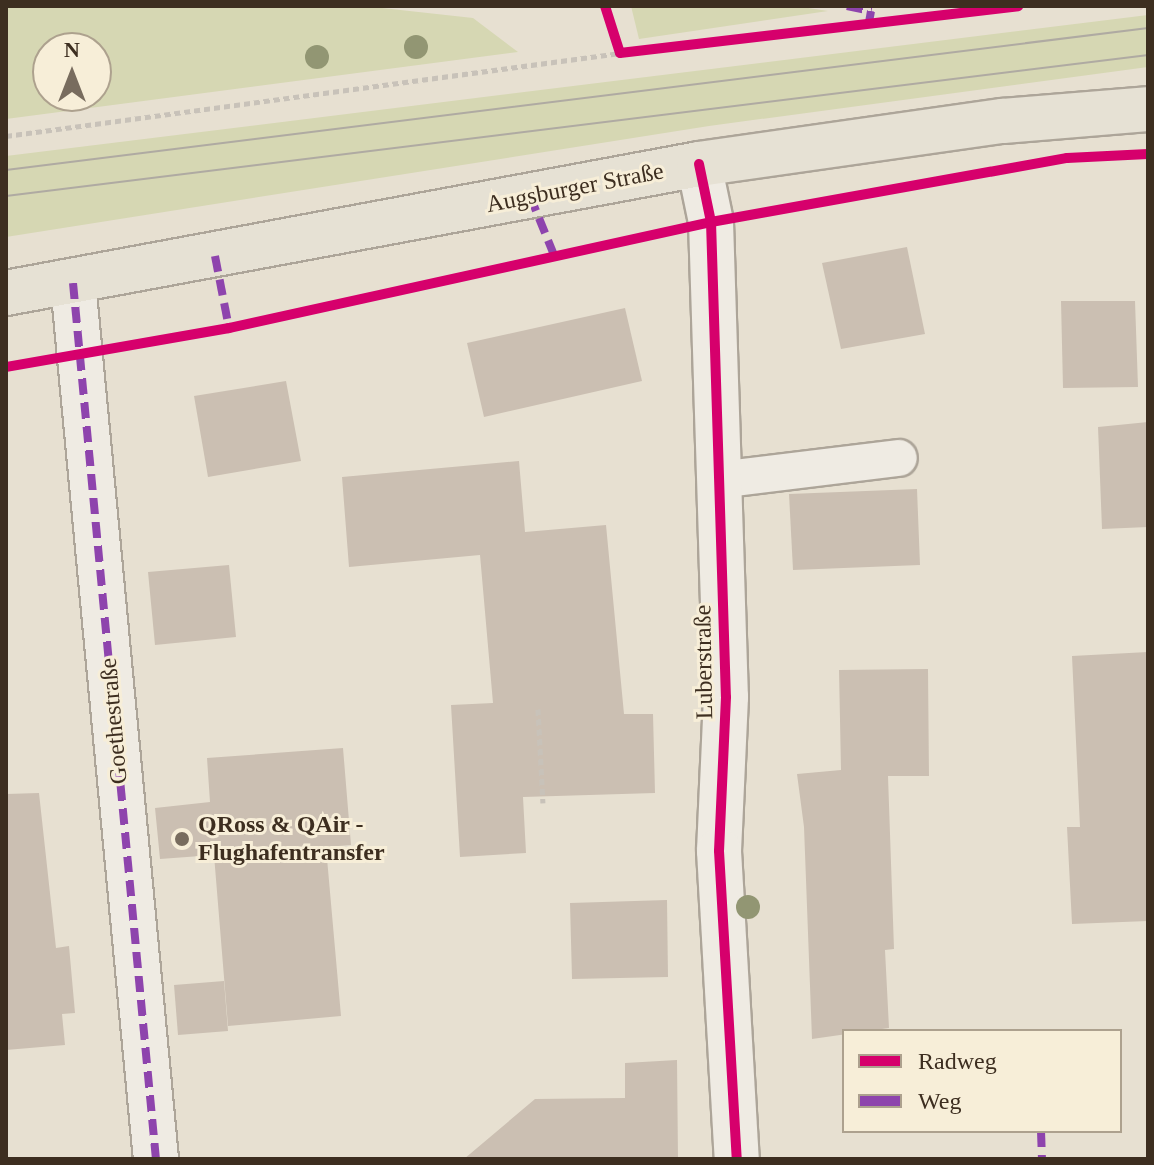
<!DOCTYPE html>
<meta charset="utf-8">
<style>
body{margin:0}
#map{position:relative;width:1154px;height:1165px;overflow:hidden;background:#e7e0d1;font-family:"Times New Roman",serif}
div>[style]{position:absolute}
.green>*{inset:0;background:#d6d7b3}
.building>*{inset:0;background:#cbbfb2}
.path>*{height:5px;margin-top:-2.5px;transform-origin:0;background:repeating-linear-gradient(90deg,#c8c2b9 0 6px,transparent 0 10px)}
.roads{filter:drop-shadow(2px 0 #ada599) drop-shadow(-2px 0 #ada599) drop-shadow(0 2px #ada599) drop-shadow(0 -2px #ada599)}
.service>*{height:36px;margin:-18px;padding:0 18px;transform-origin:18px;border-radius:18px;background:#efebe3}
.minor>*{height:44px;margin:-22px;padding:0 22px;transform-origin:22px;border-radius:22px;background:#efebe3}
.primary>*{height:44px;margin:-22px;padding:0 22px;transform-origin:22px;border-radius:22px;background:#e6e1d4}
.tram>*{height:2px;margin:-1px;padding:0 1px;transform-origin:1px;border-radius:1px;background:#afaaa2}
.quiet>*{height:8px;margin-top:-4px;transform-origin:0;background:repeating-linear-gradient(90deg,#8e44ad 0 16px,transparent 0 24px)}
.cycleway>*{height:10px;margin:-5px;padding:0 5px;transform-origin:5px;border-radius:5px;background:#d6006c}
.trees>*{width:24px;height:24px;margin:-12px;border-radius:50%;background:#929673}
.dots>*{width:22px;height:22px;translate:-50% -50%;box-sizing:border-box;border:4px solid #f7eed8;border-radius:50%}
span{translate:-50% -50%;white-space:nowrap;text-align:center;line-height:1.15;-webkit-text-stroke:6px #f7eed8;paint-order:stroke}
.street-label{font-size:24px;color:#3d2e20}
.poi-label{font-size:24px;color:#3d2e20;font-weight:700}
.left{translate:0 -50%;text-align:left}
.frame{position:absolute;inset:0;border:8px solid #3d2e20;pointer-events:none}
.legend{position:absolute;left:842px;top:1029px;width:280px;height:104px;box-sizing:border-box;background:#f7eed8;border:2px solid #ada18e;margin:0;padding:10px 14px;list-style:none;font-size:24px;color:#3d2e20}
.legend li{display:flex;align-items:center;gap:16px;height:40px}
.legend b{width:40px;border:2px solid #ada18e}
.north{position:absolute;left:32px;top:32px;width:80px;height:80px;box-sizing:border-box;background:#f7eed8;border:2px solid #ada18e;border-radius:50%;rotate:0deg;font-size:22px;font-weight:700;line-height:32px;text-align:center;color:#3d2e20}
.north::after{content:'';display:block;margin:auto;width:28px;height:36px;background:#786c5e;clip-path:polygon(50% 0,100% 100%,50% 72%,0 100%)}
</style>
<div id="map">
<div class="green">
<div style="clip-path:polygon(evenodd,6px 6px,364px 6px,473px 18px,518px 52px,6px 119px,6px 6px,48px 48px,96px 48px,96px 96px,48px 96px,48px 48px)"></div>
<div style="clip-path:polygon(631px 6px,795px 6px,828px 11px,639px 39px)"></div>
<div style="clip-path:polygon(1148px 15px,1148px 67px,709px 126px,6px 237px,6px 156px)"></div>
</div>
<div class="building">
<div style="clip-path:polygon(907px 247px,925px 334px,841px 349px,822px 263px)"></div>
<div style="clip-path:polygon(1061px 301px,1135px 301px,1138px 387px,1063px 388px)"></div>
<div style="clip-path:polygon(625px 308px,642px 381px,484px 417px,467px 343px)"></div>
<div style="clip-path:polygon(286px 381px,301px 461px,208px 477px,194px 396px)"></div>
<div style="clip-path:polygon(1148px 422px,1148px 527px,1102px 529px,1098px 427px)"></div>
<div style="clip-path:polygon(519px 461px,525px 532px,606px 525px,624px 714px,653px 714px,655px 793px,523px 797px,526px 853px,460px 857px,451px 705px,493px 703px,480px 555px,349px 567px,342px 477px)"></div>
<div style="clip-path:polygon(917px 489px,920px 565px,793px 570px,789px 494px)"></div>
<div style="clip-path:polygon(229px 565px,236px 637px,155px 645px,148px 572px)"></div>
<div style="clip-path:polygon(1148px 652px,1148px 921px,1072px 924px,1067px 827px,1080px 827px,1072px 656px)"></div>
<div style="clip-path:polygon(928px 669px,929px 776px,888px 776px,894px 949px,885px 950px,889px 1028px,812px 1039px,804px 827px,797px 774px,841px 770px,839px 670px)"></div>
<div style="clip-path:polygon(343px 748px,351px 845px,326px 847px,341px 1016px,228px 1026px,214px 855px,160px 859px,155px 808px,210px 802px,207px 758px)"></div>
<div style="clip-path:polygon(39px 793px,56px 948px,69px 946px,75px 1013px,62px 1014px,65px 1045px,6px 1050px,6px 794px)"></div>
<div style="clip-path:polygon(667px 900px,668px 977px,572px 979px,570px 903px)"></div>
<div style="clip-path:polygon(224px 981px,228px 1031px,178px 1035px,174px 985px)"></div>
<div style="clip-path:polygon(677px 1060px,678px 1159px,464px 1159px,535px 1099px,625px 1098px,625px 1063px)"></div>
</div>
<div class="path">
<div style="left:6px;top:136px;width:620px;rotate:-7.7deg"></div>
<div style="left:538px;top:709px;width:94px;rotate:87deg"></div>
</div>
<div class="roads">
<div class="service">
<div style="left:719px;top:480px;width:181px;rotate:-7deg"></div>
</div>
<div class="minor">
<div style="left:699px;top:164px;width:59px;rotate:78.3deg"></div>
<div style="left:711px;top:222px;width:475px;rotate:88.2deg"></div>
<div style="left:726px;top:697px;width:154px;rotate:92.6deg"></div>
<div style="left:719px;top:851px;width:309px;rotate:86.7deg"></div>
<div style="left:73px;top:283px;width:880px;rotate:84.59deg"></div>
</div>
<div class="primary">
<div style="left:6px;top:293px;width:705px;rotate:-10.54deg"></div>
<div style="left:699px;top:164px;width:307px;rotate:-8.1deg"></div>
<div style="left:1003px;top:121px;width:145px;rotate:-4.7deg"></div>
</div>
</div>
<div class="tram">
<div style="left:6px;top:170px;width:1151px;rotate:-7.09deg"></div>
<div style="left:6px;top:196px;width:1151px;rotate:-7.04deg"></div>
</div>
<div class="quiet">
<div style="left:847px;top:6px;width:25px;rotate:12deg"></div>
<div style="left:871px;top:11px;width:11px;rotate:100deg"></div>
<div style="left:530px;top:196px;width:64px;rotate:67.9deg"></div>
<div style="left:215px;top:256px;width:73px;rotate:79deg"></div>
<div style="left:73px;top:283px;width:880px;rotate:84.59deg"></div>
<div style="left:1041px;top:1131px;width:28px;rotate:88deg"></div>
</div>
<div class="cycleway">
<div style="left:605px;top:6px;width:49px;rotate:72.3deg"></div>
<div style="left:620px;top:53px;width:401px;rotate:-6.7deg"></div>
<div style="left:699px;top:164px;width:59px;rotate:78.3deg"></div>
<div style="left:711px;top:222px;width:475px;rotate:88.2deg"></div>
<div style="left:726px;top:697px;width:154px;rotate:92.6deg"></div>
<div style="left:719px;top:851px;width:309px;rotate:86.7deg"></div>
<div style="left:6px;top:367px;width:226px;rotate:-9.9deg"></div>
<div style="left:229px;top:328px;width:494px;rotate:-12.4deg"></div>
<div style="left:711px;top:222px;width:362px;rotate:-10.2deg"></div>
<div style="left:1067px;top:158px;width:81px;rotate:-2.8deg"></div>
</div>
<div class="trees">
<div style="left:416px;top:47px"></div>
<div style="left:317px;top:57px"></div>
<div style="left:748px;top:907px"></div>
</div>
<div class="dots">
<div style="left:182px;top:839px;background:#786c5e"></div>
</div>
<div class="street-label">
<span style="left:575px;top:188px;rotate:-11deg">Augsburger Straße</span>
<span style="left:704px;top:662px;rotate:-91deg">Luberstraße</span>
<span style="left:114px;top:721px;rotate:-95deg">Goethestraße</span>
</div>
<div class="poi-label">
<span class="left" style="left:198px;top:839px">QRoss &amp; QAir -<br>Flughafentransfer</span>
</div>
<div class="frame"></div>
<ul class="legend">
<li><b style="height:10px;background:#d6006c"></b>Radweg</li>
<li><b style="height:10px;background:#8e44ad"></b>Weg</li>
</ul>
<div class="north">N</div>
</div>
